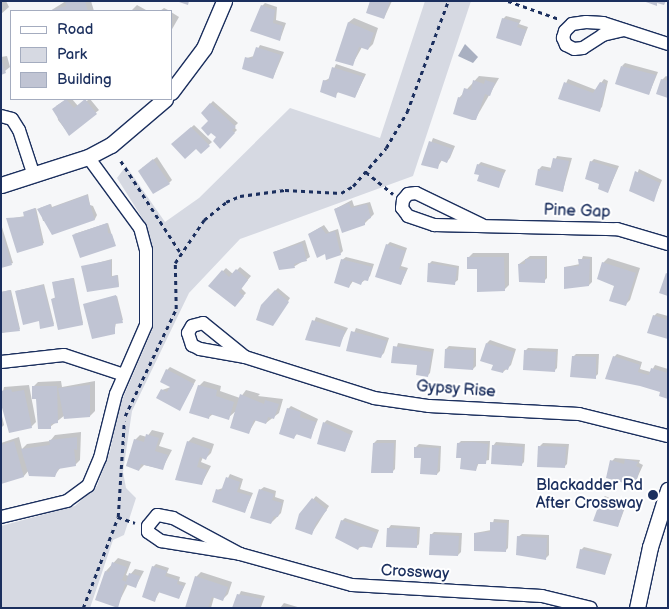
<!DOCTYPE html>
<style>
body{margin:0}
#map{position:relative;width:669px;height:609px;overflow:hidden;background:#f6f7f9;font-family:"Balsamiq Sans",sans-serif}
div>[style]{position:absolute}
.green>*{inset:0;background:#d6d9e2}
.water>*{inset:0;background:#a9b0c1}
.shadow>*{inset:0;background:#0003}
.building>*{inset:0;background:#c0c4d3}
.path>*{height:2.5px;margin-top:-1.25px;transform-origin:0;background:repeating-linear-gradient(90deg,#1b2f5e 0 4px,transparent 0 8px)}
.roads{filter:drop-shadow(1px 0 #1b2f5e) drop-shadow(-1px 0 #1b2f5e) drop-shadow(0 1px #1b2f5e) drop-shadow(0 -1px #1b2f5e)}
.minor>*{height:12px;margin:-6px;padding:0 6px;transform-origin:6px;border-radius:6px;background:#fff}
.tertiary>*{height:15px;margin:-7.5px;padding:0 7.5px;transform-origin:7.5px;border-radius:7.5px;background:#fff}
.dots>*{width:14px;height:14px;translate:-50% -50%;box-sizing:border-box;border:2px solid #fff;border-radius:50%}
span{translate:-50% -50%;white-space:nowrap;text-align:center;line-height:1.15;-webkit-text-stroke:4px #fff;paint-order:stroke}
.street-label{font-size:16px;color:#1b2f5e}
.poi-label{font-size:16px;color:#1b2f5e}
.right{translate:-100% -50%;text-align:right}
.frame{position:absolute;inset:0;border:2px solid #1b2f5e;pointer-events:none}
.legend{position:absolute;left:10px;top:10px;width:162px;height:90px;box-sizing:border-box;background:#fff;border:1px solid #a4acbf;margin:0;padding:6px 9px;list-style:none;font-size:15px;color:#1b2f5e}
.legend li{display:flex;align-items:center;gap:10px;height:25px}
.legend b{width:25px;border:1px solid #a4acbf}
</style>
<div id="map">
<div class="green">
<div style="clip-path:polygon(425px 1px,471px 1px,413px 176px,240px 239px,189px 293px,132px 411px,123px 472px,126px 488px,136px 498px,124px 535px,113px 540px,90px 608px,1px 608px,1px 526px,75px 506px,97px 486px,110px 451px,119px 407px,153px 328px,151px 240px,141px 216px,117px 178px,126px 166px,165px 222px,199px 198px,290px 108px,380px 138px)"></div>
</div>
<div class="water">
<div style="clip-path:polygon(465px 44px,478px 57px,473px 63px,458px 56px)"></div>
</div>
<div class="shadow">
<div style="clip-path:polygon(1px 1px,6px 1px,9px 7px,1px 14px)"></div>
<div style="clip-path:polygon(66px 1px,91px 1px,94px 11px,50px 11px)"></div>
<div style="clip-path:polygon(371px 1px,392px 1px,384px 18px)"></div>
<div style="clip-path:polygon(265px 3px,277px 7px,276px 20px,286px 23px,280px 40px,262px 6px)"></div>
<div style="clip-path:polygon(137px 5px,146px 10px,131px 11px)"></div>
<div style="clip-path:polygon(164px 8px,170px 11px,160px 11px)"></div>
<div style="clip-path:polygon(171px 12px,179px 17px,171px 31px)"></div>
<div style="clip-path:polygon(506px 16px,521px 20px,519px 24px,528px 27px,521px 45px,503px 19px)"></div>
<div style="clip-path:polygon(354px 18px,378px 28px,373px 44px,368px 49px,362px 47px,352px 65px,337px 60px,349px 22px)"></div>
<div style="clip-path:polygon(260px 45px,284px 52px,273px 78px,247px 58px,254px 56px)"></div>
<div style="clip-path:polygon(7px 56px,10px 67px,1px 74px,1px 57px)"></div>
<div style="clip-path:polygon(625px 63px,658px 72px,649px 94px,622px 66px)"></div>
<div style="clip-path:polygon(336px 64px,366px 74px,355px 97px,339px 91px,335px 96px,324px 81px,330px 78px)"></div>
<div style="clip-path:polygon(479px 76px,499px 78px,476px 118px,459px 98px)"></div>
<div style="clip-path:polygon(666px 76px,668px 77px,668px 96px,662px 80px)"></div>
<div style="clip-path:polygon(568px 79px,596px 90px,604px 79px,608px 81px,602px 107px,599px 110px,559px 98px)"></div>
<div style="clip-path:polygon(67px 99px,72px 99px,78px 106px,90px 99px,99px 110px,69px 134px,58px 120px,56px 106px)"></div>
<div style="clip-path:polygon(213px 101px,238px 123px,234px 127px,237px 130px,220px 147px,210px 121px,202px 113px)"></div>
<div style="clip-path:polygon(194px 125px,212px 142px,201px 152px,196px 147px,173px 144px)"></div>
<div style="clip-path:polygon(433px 138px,455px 146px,450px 158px,447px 161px,442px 160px,437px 168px,423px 164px)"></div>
<div style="clip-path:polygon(557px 156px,572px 158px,563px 190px,539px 169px,542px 166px,552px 168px)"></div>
<div style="clip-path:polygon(157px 157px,172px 180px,169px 183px,142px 168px)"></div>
<div style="clip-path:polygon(594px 159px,619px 166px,608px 191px,600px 183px,591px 162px)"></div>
<div style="clip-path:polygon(481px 162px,506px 170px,498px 186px,480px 174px,478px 165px)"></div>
<div style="clip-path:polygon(639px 169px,662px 180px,653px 201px,631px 190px)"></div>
<div style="clip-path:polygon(88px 194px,90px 205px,93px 206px,97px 215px,95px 219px,43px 221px,40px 208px,51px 204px,52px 207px)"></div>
<div style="clip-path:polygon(352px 200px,354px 206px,370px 202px,374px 214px,364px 224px,335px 209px)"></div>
<div style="clip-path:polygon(36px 208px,44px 243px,42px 244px,8px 219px,25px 216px,25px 212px)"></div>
<div style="clip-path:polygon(108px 223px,115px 245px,74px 234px)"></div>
<div style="clip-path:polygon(1px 224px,13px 263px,1px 267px)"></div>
<div style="clip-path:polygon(324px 225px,329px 232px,338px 229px,343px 251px,340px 254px,326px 253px,309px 234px)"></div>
<div style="clip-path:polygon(305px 240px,310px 257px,295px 266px,280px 268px,274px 252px)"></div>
<div style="clip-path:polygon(390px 242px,407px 248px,401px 266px,408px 268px,401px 284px,387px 245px)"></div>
<div style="clip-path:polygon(473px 253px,509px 253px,509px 285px,504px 290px,468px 258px)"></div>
<div style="clip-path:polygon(530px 256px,547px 256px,547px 278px,544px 281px,519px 264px)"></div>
<div style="clip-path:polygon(583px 256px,592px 257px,592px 282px,589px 285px,565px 267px,580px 264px)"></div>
<div style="clip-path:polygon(346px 257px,374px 264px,370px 276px,361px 283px,353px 281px,349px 287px,342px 260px)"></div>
<div style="clip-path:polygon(608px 258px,640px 268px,630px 300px,625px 305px,603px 263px)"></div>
<div style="clip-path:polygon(112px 259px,112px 276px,118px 275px,119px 286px,82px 267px)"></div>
<div style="clip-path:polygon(432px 261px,459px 266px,458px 280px,454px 283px,429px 264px)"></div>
<div style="clip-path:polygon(240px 267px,251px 276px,241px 288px,246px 293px,238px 302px,210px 285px,226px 268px,233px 274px)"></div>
<div style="clip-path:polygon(74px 278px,83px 323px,82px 324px,52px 299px,56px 297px,54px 282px)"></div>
<div style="clip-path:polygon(44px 284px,54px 324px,53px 325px,40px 319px,16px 291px)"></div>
<div style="clip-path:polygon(278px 288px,290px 298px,274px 323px,275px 291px)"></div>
<div style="clip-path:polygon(11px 290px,20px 329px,1px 333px,1px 292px)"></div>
<div style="clip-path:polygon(117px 296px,123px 320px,116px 323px,114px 333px,84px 305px)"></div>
<div style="clip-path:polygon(657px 313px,668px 316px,668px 338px,654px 316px)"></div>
<div style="clip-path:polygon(316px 317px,348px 328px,339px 345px,307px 339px)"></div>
<div style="clip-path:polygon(356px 328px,389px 338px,384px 353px,381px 356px,347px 350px)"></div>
<div style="clip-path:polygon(490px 340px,516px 349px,511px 365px,503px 372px,494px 364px,487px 343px)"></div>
<div style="clip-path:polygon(398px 343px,434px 349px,430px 373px,427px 376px,419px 364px,392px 362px)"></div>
<div style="clip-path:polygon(449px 346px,476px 348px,476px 366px,473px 369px,446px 349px)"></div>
<div style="clip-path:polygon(528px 348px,558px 349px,557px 368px,554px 371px,525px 351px)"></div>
<div style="clip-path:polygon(576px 354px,599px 354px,598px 374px,595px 377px,573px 357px)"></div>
<div style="clip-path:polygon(617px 354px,642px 362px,640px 369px,647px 371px,651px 372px,655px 365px,668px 369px,668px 397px,614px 357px)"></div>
<div style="clip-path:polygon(170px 367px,196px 380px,180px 409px,162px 390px,171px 387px,167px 370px)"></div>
<div style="clip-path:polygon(61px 381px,62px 387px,95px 381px,95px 411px,90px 416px,65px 415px,50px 427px,33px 387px,38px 382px)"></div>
<div style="clip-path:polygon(204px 381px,221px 386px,220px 391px,240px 398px,246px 390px,260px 394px,258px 396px,283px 399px,279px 413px,266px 423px,256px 420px,249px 432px,237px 410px,228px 418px,213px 414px,208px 418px,199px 386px)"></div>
<div style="clip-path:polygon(29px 385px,36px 422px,31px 427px,1px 400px,4px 387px)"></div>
<div style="clip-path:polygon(291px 406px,318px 419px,311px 437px,297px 434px,294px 437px,288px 409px)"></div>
<div style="clip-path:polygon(1px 412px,4px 425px,1px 428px)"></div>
<div style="clip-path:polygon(327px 420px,353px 431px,345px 451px,324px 423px)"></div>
<div style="clip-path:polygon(152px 430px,164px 433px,159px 446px,172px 450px,162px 469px,144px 465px,139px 470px,135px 440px,140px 435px,147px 437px)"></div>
<div style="clip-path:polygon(81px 432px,80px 460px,75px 465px,61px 467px,54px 476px,29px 470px,24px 476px,1px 482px,1px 443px,19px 437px,22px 449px,27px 444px,50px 441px,55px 435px)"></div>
<div style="clip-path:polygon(193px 437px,214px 444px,211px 453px,206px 458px,203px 457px,201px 462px,211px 466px,202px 483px,188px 442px)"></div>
<div style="clip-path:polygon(377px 440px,396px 440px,395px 469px,392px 472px,374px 443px)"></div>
<div style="clip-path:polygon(461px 441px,490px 441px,489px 460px,479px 462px,476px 470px,463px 457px,458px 444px)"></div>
<div style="clip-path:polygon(496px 442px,525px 444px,524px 462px,521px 465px,493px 446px)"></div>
<div style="clip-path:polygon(543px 443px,569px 444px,567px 464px,564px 467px,540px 446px)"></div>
<div style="clip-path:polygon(419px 444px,441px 446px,440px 471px,437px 474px,416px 447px)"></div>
<div style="clip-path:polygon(615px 458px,640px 460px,639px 463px,643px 465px,634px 485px,612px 461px)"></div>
<div style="clip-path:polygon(230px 474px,243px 479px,240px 489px,253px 493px,245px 511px,217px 490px,223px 488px)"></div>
<div style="clip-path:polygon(264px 487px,276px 491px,275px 497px,284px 500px,281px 513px,271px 523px,260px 490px)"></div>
<div style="clip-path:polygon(316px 496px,329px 506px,312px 533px,300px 515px)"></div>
<div style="clip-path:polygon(605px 496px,626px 505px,618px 526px,602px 499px)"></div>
<div style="clip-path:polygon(345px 518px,379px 530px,374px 543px,358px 548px,342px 521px)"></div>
<div style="clip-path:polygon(494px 519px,509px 520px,508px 548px,505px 551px,475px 533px,491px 530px)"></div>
<div style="clip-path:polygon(391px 525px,420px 527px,419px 544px,416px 547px,388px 529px)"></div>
<div style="clip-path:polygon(434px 532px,462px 533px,461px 552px,458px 555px,431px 535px)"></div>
<div style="clip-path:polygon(522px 534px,549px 535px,549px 555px,546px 558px,518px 537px)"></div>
<div style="clip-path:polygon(584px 547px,612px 554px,605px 574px,581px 550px)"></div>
<div style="clip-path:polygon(118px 558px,131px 562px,126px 575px,129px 576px,135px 569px,144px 571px,136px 586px,128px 584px,117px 606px,106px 571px)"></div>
<div style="clip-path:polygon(156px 564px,169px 568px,167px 573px,180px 577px,179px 581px,186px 583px,179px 598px,160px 591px,155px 600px,153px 567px)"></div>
<div style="clip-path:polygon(201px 572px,232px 582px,228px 594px,223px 599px,214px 597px,211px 608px,187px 608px,196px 577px)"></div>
<div style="clip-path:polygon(241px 591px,265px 596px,261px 607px,233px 608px)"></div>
<div style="clip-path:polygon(284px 603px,301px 608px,280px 608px)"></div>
</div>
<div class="building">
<div style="clip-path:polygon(65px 1px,85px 1px,88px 11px,49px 11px,66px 6px)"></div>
<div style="clip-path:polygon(176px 1px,189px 1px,188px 5px)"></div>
<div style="clip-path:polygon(370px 1px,390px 1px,384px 19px,366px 13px)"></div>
<div style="clip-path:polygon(643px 1px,666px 1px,664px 5px,657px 3px,657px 6px)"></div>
<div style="clip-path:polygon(261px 5px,275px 10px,273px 23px,283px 26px,280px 41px,250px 31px)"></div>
<div style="clip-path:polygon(502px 18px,519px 23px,517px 27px,526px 30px,521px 46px,496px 38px)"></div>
<div style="clip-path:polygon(348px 22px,374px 33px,368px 50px,359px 47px,353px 66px,335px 61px)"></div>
<div style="clip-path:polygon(256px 47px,281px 55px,273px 79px,242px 69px,245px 57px,252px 59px)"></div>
<div style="clip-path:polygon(1px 59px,6px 73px,1px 75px)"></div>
<div style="clip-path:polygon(621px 66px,656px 75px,649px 95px,615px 84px)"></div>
<div style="clip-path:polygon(332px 67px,364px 77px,355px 98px,337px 92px,336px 98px,320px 92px,323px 80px,328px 81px)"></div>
<div style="clip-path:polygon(661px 79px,668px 81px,668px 98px,656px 94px)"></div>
<div style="clip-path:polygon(473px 80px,484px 84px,485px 80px,495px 83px,490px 96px,485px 94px,476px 120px,472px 120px,453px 114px,458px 97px,461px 98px,464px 88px,471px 90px)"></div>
<div style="clip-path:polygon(564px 82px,593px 93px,600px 82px,606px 84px,600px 112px,558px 99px)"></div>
<div style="clip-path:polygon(66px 99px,74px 108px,85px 99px,97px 114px,69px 136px,52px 109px)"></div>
<div style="clip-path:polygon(210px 103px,236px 127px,232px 130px,235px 133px,220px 149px,213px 141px,216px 137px,211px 133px,208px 136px,201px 128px,208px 121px,201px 113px)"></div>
<div style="clip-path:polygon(191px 127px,210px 146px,201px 154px,196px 149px,185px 159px,171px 144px)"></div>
<div style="clip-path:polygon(429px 141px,453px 149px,447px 163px,440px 160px,438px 169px,421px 165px)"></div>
<div style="clip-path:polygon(553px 158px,569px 161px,563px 192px,535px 185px,538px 169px,550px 171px)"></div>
<div style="clip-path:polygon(153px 159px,170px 184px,153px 194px,138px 171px)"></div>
<div style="clip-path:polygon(590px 161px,617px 169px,608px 193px,598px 189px,599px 184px,585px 179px)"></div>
<div style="clip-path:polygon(477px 164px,504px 173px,499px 188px,477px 181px,479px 175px,474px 174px)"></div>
<div style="clip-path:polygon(635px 171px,660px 183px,654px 202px,629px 191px)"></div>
<div style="clip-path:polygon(87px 195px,95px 220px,52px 235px,37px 209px,50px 204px,51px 208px)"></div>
<div style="clip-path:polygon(349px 203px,351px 208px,367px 204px,371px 218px,365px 220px,365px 225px,342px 233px,334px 209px)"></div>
<div style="clip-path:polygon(35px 208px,43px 245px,17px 253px,6px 218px,24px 217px,23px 212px)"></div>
<div style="clip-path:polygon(107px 223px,108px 233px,112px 234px,116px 246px,80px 258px,72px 235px)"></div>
<div style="clip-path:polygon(321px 227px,326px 234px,335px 231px,341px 255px,326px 260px,325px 254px,317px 258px,308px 234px)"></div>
<div style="clip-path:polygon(1px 229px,12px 265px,1px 268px)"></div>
<div style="clip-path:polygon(302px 243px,307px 261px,294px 264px,295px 268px,279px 270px,273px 252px)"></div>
<div style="clip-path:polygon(386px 244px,405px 251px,399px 269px,406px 271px,401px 285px,375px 277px)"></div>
<div style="clip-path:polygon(467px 257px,504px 257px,505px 291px,477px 292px,477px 269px,467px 269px)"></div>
<div style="clip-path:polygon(341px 259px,372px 267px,368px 281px,363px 280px,361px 285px,351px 281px,349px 288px,334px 283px)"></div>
<div style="clip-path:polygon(525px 259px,545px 259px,545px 283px,519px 282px,518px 264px,525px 264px)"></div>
<div style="clip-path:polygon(578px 259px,590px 259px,589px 286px,564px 289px,564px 267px,579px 266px)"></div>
<div style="clip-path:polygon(111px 260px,111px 277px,117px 275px,119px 287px,87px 292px,81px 266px)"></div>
<div style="clip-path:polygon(602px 262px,636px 273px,626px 306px,609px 301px,614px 286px,597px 279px)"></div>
<div style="clip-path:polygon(428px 263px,457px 268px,455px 285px,427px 282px)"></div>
<div style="clip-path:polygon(236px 269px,248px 280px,239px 292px,244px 296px,235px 307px,208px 286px,222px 270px,229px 277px)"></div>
<div style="clip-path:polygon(666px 273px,668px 274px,668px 296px,659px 293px)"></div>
<div style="clip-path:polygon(73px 278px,83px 325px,58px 330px,51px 299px,55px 298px,52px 282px)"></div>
<div style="clip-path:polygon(43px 285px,54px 326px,40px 329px,39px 321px,23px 325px,15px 291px)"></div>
<div style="clip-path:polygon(10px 290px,20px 331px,1px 333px,1px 292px)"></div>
<div style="clip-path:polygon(275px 290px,289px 302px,273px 326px,256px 320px,261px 305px)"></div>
<div style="clip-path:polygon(116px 295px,123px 323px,115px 324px,115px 334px,92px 339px,83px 304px)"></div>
<div style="clip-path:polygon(653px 315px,668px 320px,668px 339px,647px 333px)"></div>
<div style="clip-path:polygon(312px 320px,345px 331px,340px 347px,305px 340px)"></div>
<div style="clip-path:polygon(351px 331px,387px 341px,381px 358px,346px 351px)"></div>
<div style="clip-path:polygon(486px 343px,514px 352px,508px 370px,504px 369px,503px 373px,491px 370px,493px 365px,480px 361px)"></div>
<div style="clip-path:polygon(393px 346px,432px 352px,428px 377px,416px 375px,417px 365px,391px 363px)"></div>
<div style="clip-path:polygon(445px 349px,474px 350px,473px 370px,444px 368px)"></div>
<div style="clip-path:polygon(524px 350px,556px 352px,555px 372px,523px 370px)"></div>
<div style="clip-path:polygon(572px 356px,596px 357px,596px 379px,570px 377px)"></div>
<div style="clip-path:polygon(613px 356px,640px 365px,638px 372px,644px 374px,649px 375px,651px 368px,668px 373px,668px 399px,659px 396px,660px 392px,640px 386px,605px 379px)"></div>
<div style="clip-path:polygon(166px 369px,194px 384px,180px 411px,156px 398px,161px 389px,167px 392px,170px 387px,160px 382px)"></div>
<div style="clip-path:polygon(90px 385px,90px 417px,64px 419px,58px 388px)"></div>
<div style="clip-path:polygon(198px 385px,217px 390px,216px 396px,234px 402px,229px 420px,210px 414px,209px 419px,189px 413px)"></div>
<div style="clip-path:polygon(32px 386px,57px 386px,58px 423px,51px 424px,51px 429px,38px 429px,36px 399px,32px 399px)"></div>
<div style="clip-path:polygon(11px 389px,12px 392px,24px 390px,32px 428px,9px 433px,1px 404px,1px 391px)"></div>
<div style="clip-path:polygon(240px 394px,264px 404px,265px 400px,279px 404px,274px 419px,268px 417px,266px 424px,254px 420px,249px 434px,230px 428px)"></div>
<div style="clip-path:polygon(287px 408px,301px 412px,300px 417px,316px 422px,311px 439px,296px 434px,294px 439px,279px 434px)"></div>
<div style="clip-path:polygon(323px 422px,351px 435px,345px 452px,317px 444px)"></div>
<div style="clip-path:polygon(146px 434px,159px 438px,155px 451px,168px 455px,163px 470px,141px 464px,139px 471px,126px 466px,134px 439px,144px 442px)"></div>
<div style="clip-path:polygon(77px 437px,77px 450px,74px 449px,76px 466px,58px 469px,55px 477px,29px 476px,21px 449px,50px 445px,49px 440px)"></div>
<div style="clip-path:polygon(14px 441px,24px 477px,1px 484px,1px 445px)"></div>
<div style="clip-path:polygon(187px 441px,210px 449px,206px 460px,200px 457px,197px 467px,207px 470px,202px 485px,175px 480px)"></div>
<div style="clip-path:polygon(473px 442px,488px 444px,486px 464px,477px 464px,476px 471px,460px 469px,461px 458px,456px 458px,457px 443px)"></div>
<div style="clip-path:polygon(373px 443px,394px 443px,393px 473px,371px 473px)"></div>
<div style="clip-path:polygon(492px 445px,523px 447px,522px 466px,491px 464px)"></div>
<div style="clip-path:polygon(538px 446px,566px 447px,565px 468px,537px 467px)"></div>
<div style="clip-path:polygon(414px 447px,439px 448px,437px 475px,420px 474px,421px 458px,414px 458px)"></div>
<div style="clip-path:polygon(625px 459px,638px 462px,636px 466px,640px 468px,635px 486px,606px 478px,610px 460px,624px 464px)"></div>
<div style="clip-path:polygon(226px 477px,240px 482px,237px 492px,251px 496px,245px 513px,212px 502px,216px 489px,221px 491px)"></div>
<div style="clip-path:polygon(259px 489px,274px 494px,272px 500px,282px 503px,278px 517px,274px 516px,271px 524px,250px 518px)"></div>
<div style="clip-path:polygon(312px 498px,327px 510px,316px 523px,312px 535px,295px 529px,299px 514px)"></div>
<div style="clip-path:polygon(601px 499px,624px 508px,618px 527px,593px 521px)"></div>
<div style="clip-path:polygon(341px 520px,377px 533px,372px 548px,360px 546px,358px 550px,335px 538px)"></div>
<div style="clip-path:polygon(490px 522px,507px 523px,506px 552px,474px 551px,474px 533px,490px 532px)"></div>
<div style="clip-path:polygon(387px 528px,417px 529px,417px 548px,386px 547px)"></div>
<div style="clip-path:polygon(430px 534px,459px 536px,458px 556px,429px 555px)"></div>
<div style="clip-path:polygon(517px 536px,547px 538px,546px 560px,516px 555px)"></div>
<div style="clip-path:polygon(580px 549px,610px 556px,605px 575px,576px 568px)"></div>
<div style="clip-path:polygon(112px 562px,127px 567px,122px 580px,126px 582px,129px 573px,140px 576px,136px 588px,125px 584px,118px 608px,95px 600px,105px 571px,109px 572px)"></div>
<div style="clip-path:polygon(152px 566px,167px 571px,165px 576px,178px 580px,177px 584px,184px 586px,179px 599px,158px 592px,155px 602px,142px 597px)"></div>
<div style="clip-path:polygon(195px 576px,228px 587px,223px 601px,212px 597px,208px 608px,185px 608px)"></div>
<div style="clip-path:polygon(237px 594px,262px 599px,259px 608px,232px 608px)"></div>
</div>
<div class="path">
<div style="left:508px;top:1px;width:54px;rotate:19.4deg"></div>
<div style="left:121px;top:161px;width:108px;rotate:57deg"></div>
<div style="left:366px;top:172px;width:35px;rotate:39deg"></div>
<div style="left:125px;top:416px;width:119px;rotate:-64.5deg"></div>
<div style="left:176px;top:309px;width:46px;rotate:-91.2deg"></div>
<div style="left:175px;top:263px;width:52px;rotate:-56deg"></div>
<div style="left:204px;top:220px;width:28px;rotate:-39deg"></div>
<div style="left:226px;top:202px;width:15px;rotate:-23deg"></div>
<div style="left:240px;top:196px;width:45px;rotate:-7.6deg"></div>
<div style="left:285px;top:190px;width:56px;rotate:3.1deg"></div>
<div style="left:341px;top:193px;width:14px;rotate:-30deg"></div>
<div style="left:353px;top:186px;width:50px;rotate:-49deg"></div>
<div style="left:386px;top:148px;width:42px;rotate:-59.7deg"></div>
<div style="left:407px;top:112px;width:118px;rotate:-69.7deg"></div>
<div style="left:118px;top:517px;width:18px;rotate:19deg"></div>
<div style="left:83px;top:608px;width:97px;rotate:-69deg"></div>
<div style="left:118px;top:517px;width:96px;rotate:-86.4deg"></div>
</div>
<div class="roads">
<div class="minor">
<div style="left:624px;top:30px;width:22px;rotate:167deg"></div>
<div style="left:603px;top:35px;width:24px;rotate:147deg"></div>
<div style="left:583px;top:48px;width:9px;rotate:174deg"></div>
<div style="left:574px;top:49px;width:9px;rotate:-153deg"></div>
<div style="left:566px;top:45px;width:8px;rotate:-113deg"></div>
<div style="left:563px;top:38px;width:7px;rotate:-74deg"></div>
<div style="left:565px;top:31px;width:10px;rotate:-45deg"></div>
<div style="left:572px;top:24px;width:14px;rotate:-8deg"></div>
<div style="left:586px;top:22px;width:17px;rotate:3deg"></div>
<div style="left:603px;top:23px;width:68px;rotate:17.9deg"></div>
<div style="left:1px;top:116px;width:11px;rotate:15deg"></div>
<div style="left:12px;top:119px;width:13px;rotate:58deg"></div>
<div style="left:19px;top:130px;width:48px;rotate:71.9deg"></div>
<div style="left:482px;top:225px;width:73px;rotate:-154.1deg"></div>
<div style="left:416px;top:193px;width:8px;rotate:173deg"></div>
<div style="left:408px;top:194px;width:8px;rotate:130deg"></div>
<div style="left:403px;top:200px;width:8px;rotate:97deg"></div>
<div style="left:402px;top:208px;width:10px;rotate:53deg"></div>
<div style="left:408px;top:216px;width:28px;rotate:19deg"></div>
<div style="left:434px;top:225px;width:183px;rotate:1.3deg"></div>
<div style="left:617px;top:229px;width:53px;rotate:16.4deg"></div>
<div style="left:245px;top:357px;width:54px;rotate:-141deg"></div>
<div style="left:203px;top:323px;width:11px;rotate:165deg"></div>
<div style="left:192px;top:326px;width:8px;rotate:120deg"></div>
<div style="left:188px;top:333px;width:13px;rotate:72deg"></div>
<div style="left:192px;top:345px;width:9px;rotate:27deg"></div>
<div style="left:200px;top:349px;width:46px;rotate:10.1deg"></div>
<div style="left:245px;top:357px;width:135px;rotate:17.6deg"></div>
<div style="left:374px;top:398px;width:56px;rotate:8.3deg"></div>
<div style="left:429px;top:406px;width:150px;rotate:3.1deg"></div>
<div style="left:579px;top:414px;width:92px;rotate:13.9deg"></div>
<div style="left:1px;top:362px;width:63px;rotate:-6.3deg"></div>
<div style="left:64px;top:355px;width:63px;rotate:18.4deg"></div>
<div style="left:1px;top:517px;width:68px;rotate:-13.6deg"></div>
<div style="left:67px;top:501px;width:26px;rotate:-36deg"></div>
<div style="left:88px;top:486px;width:30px;rotate:-67deg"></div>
<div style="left:100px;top:458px;width:66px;rotate:-76deg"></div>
<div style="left:116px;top:394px;width:75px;rotate:-66.5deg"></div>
<div style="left:146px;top:325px;width:75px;rotate:-90deg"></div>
<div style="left:146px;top:250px;width:23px;rotate:-105deg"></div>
<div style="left:140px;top:228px;width:88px;rotate:-126.2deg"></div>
<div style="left:240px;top:554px;width:76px;rotate:-151.8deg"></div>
<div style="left:173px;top:518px;width:16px;rotate:-169deg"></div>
<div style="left:157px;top:515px;width:14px;rotate:129deg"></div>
<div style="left:148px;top:526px;width:6px;rotate:90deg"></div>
<div style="left:148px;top:532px;width:16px;rotate:35deg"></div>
<div style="left:161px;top:541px;width:80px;rotate:9.3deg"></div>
<div style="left:240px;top:554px;width:116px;rotate:15.5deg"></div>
<div style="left:352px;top:585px;width:190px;rotate:3.3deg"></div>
<div style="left:542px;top:596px;width:50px;rotate:13.8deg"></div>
</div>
<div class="tertiary">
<div style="left:171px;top:92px;width:55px;rotate:-53.1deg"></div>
<div style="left:204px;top:48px;width:51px;rotate:-66.9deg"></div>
<div style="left:1px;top:185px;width:91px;rotate:-17.8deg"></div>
<div style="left:88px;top:157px;width:26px;rotate:-28deg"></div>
<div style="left:111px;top:145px;width:71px;rotate:-40.4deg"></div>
<div style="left:637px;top:608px;width:62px;rotate:-78deg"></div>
<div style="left:650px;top:547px;width:60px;rotate:-72.5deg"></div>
</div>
</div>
<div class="dots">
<div style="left:653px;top:495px;background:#1b2f5e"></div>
</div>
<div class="street-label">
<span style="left:577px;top:212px;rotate:2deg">Pine Gap</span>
<span style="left:456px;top:390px;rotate:4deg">Gypsy Rise</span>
<span style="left:415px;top:573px;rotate:3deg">Crossway</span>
</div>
<div class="poi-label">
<span class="right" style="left:643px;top:495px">Blackadder Rd<br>After Crossway</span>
</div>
<div class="frame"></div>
<ul class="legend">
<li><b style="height:6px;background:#fff"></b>Road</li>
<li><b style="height:14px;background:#d6d9e2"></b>Park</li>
<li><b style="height:14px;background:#c0c4d3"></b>Building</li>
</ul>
</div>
